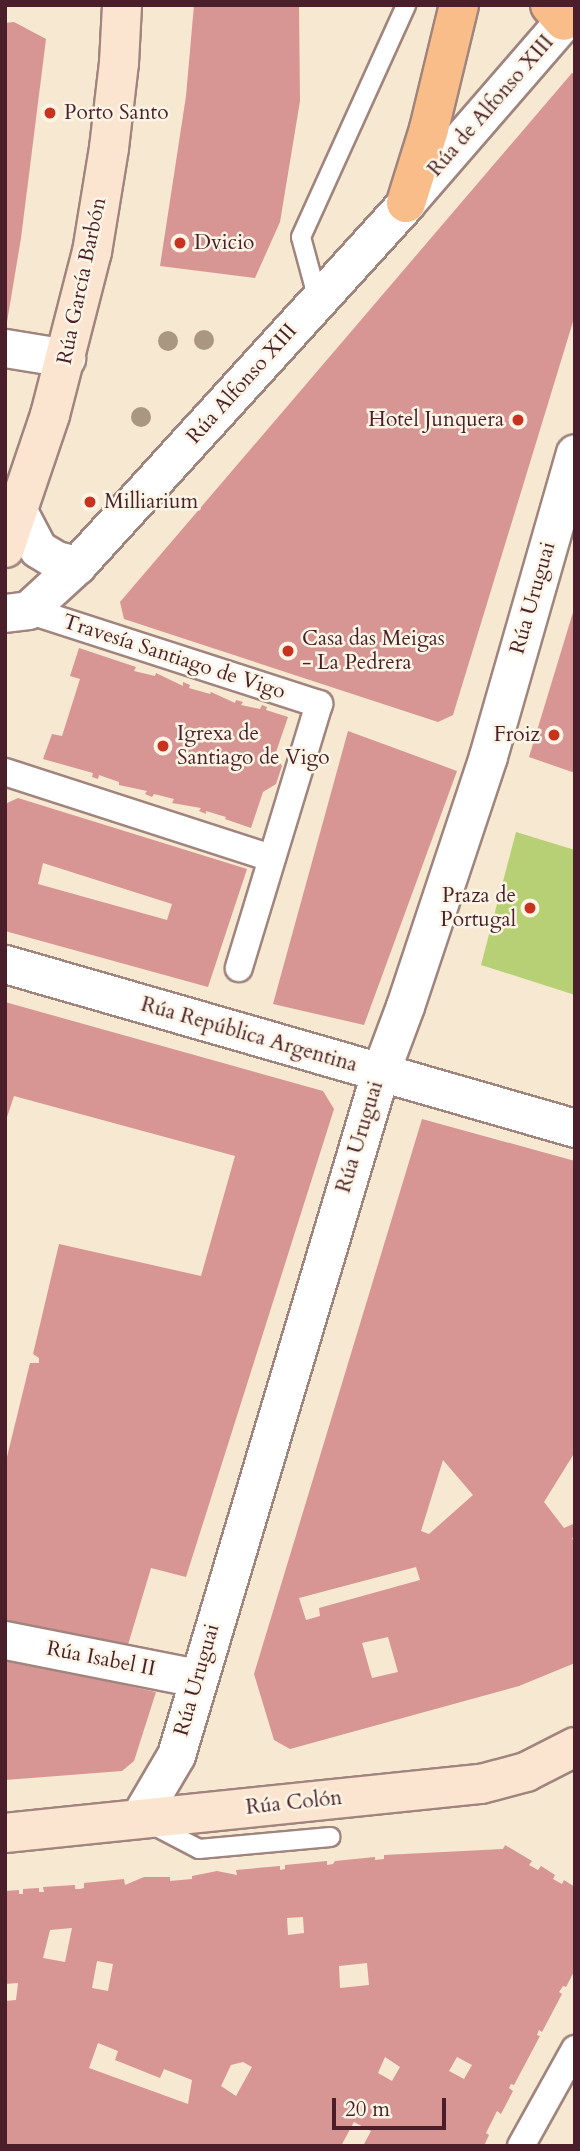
<!DOCTYPE html>
<meta charset="utf-8">
<style>
body{margin:0}
#map{position:relative;width:580px;height:2151px;overflow:hidden;background:#f7e8d1;font-family:Cardo,serif}
div>[style]{position:absolute}
.green>*{inset:0;background:#b8d075}
.building>*{inset:0;background:#d79593}
.roads{filter:drop-shadow(2px 0 #a0847e) drop-shadow(-2px 0 #a0847e) drop-shadow(0 2px #a0847e) drop-shadow(0 -2px #a0847e)}
.service>*{height:18px;margin:-9px;padding:0 9px;transform-origin:9px;border-radius:9px;background:#fff}
.pedestrian>*{height:26px;margin:-13px;padding:0 13px;transform-origin:13px;border-radius:13px;background:#fff}
.minor>*{height:37px;margin:-18.5px;padding:0 18.5px;transform-origin:18.5px;border-radius:18.5px;background:#fff}
.secondary>*{height:38px;margin:-19px;padding:0 19px;transform-origin:19px;border-radius:19px;background:#fce5d0}
.motorway>*{height:38px;margin:-19px;padding:0 19px;transform-origin:19px;border-radius:19px;background:#f8bd89}
.trees>*{width:20px;height:20px;margin:-10px;border-radius:50%;background:#aa9782}
.dots>*{width:19px;height:19px;translate:-50% -50%;box-sizing:border-box;border:4px solid #fcf5e5;border-radius:50%}
span{translate:-50% -50%;white-space:nowrap;text-align:center;line-height:1.15;-webkit-text-stroke:5px #fcf5e5;paint-order:stroke}
.street-label{font-size:21px;color:#4a1f2b}
.poi-label{font-size:21px;color:#4a1f2b}
.left{translate:0 -50%;text-align:left}
.right{translate:-100% -50%;text-align:right}
.frame{position:absolute;inset:0;border:7px solid #4a1f2b;pointer-events:none}
.scale{position:absolute;left:332px;top:2098px;width:114px;height:32px;box-sizing:border-box;border:4px solid #4a1f2b;border-top:0;padding-left:9px;font-size:21px;line-height:24px;white-space:nowrap;color:#4a1f2b;-webkit-text-stroke:5px #fcf5e5;paint-order:stroke}
</style>
<div id="map">
<div class="green">
<div style="clip-path:polygon(516px 832px,575px 850px,575px 995px,481px 965px)"></div>
</div>
<div class="building">
<div style="clip-path:polygon(194px 5px,299px 5px,300px 101px,280px 222px,255px 278px,160px 266px,186px 96px)"></div>
<div style="clip-path:polygon(14px 22px,46px 39px,21px 238px,7px 322px,5px 23px)"></div>
<div style="clip-path:polygon(572px 73px,575px 74px,575px 315px,453px 715px,438px 722px,124px 619px,120px 602px)"></div>
<div style="clip-path:polygon(574px 609px,575px 609px,575px 773px,529px 757px)"></div>
<div style="clip-path:polygon(79px 648px,136px 667px,134px 671px,155px 676px,156px 673px,183px 686px,183px 682px,190px 685px,189px 688px,210px 694px,211px 692px,235px 703px,236px 700px,243px 702px,241px 705px,260px 709px,262px 705px,267px 707px,266px 710px,288px 717px,275px 755px,282px 766px,276px 784px,263px 792px,251px 828px,225px 819px,226px 817px,206px 811px,206px 814px,199px 811px,201px 808px,172px 803px,174px 799px,154px 794px,152px 797px,145px 794px,147px 791px,119px 785px,119px 782px,99px 775px,98px 779px,92px 777px,93px 773px,43px 759px,52px 734px,62px 736px,80px 679px,70px 676px)"></div>
<div style="clip-path:polygon(348px 731px,457px 771px,364px 1025px,273px 1004px)"></div>
<div style="clip-path:polygon(evenodd,18px 798px,247px 869px,208px 987px,5px 931px,5px 804px,18px 798px,43px 863px,172px 904px,167px 920px,38px 884px,43px 863px)"></div>
<div style="clip-path:polygon(5px 1002px,323px 1091px,334px 1109px,186px 1577px,151px 1568px,127px 1648px,5px 1622px,5px 1465px,30px 1363px,39px 1363px,39px 1358px,33px 1354px,59px 1244px,201px 1276px,235px 1156px,14px 1096px,5px 1123px)"></div>
<div style="clip-path:polygon(evenodd,422px 1119px,575px 1161px,575px 1452px,544px 1502px,564px 1528px,575px 1523px,575px 1537px,572px 1538px,575px 1543px,575px 1663px,519px 1686px,290px 1749px,274px 1740px,254px 1674px,422px 1119px,443px 1460px,473px 1495px,429px 1534px,421px 1531px,443px 1460px,422px 1119px,416px 1567px,420px 1580px,319px 1608px,320px 1616px,306px 1620px,299px 1598px,416px 1567px,422px 1119px,388px 1637px,398px 1672px,372px 1678px,362px 1643px,388px 1637px)"></div>
<div style="clip-path:polygon(5px 1658px,156px 1692px,134px 1761px,122px 1771px,5px 1780px)"></div>
<div style="clip-path:polygon(evenodd,505px 1845px,532px 1861px,529px 1865px,538px 1870px,541px 1866px,555px 1875px,553px 1879px,562px 1884px,564px 1880px,575px 1887px,575px 1970px,566px 1987px,563px 1986px,559px 1992px,562px 1994px,542px 2032px,539px 2030px,537px 2035px,540px 2036px,514px 2085px,511px 2084px,509px 2088px,513px 2091px,501px 2114px,497px 2111px,486px 2133px,489px 2135px,484px 2146px,363px 2146px,371px 2131px,354px 2122px,341px 2146px,5px 2146px,5px 2001px,16px 2000px,18px 1983px,5px 1984px,5px 1891px,19px 1890px,19px 1894px,23px 1894px,23px 1889px,39px 1888px,39px 1892px,44px 1892px,43px 1887px,75px 1885px,75px 1889px,80px 1889px,84px 1888px,84px 1883px,124px 1879px,125px 1885px,144px 1877px,170px 1877px,170px 1881px,192px 1879px,192px 1876px,217px 1871px,237px 1875px,236px 1870px,280px 1866px,280px 1870px,285px 1869px,285px 1865px,327px 1861px,327px 1865px,333px 1864px,335px 1861px,375px 1857px,375px 1860px,384px 1859px,384px 1855px,503px 1849px,505px 1845px,303px 1917px,304px 1933px,288px 1935px,287px 1918px,303px 1917px,505px 1845px,72px 1928px,65px 1962px,43px 1958px,50px 1930px,72px 1928px,505px 1845px,97px 1961px,113px 1964px,108px 1991px,92px 1988px,97px 1961px,505px 1845px,367px 1963px,369px 1985px,340px 1988px,339px 1966px,367px 1963px,505px 1845px,98px 2043px,118px 2051px,115px 2060px,160px 2078px,164px 2069px,192px 2080px,188px 2104px,89px 2068px,98px 2043px,505px 1845px,385px 2057px,400px 2067px,392px 2081px,378px 2073px,385px 2057px,505px 1845px,457px 2057px,472px 2065px,464px 2079px,449px 2071px,457px 2057px,505px 1845px,243px 2062px,252px 2067px,236px 2096px,221px 2086px,231px 2065px,243px 2062px)"></div>
</div>
<div class="roads">
<div class="service">
<div style="left:318px;top:300px;width:65px;rotate:-105.1deg"></div>
<div style="left:301px;top:237px;width:255px;rotate:-65.6deg"></div>
<div style="left:151px;top:1824px;width:54px;rotate:27.5deg"></div>
<div style="left:199px;top:1849px;width:132px;rotate:-5.2deg"></div>
</div>
<div class="pedestrian">
<div style="left:28px;top:610px;width:306px;rotate:17.9deg"></div>
<div style="left:319px;top:704px;width:276px;rotate:106.9deg"></div>
<div style="left:5px;top:772px;width:280px;rotate:17.9deg"></div>
<div style="left:521px;top:2146px;width:111px;rotate:-60.9deg"></div>
</div>
<div class="minor">
<div style="left:5px;top:348px;width:62px;rotate:9.3deg"></div>
<div style="left:17px;top:509px;width:45px;rotate:62.3deg"></div>
<div style="left:38px;top:549px;width:21px;rotate:31deg"></div>
<div style="left:56px;top:560px;width:22px;rotate:13deg"></div>
<div style="left:5px;top:613px;width:23px;rotate:-7deg"></div>
<div style="left:28px;top:610px;width:67px;rotate:-42.6deg"></div>
<div style="left:77px;top:565px;width:489px;rotate:-47.7deg"></div>
<div style="left:406px;top:203px;width:258px;rotate:-49.1deg"></div>
<div style="left:5px;top:964px;width:593px;rotate:16.05deg"></div>
<div style="left:5px;top:1640px;width:196px;rotate:11.2deg"></div>
<div style="left:139px;top:1818px;width:73px;rotate:-59.6deg"></div>
<div style="left:176px;top:1755px;width:712px;rotate:-73.35deg"></div>
<div style="left:380px;top:1073px;width:72px;rotate:-69.5deg"></div>
<div style="left:405px;top:1006px;width:263px;rotate:-71.6deg"></div>
<div style="left:488px;top:756px;width:315px;rotate:-74deg"></div>
</div>
<div class="secondary">
<div style="left:5px;top:548px;width:140px;rotate:-71.3deg"></div>
<div style="left:50px;top:415px;width:168px;rotate:-75.6deg"></div>
<div style="left:92px;top:252px;width:105px;rotate:-80.7deg"></div>
<div style="left:109px;top:148px;width:86px;rotate:-83.3deg"></div>
<div style="left:119px;top:63px;width:58px;rotate:-87deg"></div>
<div style="left:5px;top:1833px;width:479px;rotate:-5.9deg"></div>
<div style="left:481px;top:1784px;width:47px;rotate:-14.9deg"></div>
<div style="left:526px;top:1772px;width:55px;rotate:-27deg"></div>
</div>
<div class="motorway">
<div style="left:550px;top:5px;width:21px;rotate:49deg"></div>
<div style="left:406px;top:203px;width:77px;rotate:-72.7deg"></div>
<div style="left:429px;top:129px;width:128px;rotate:-76.4deg"></div>
</div>
</div>
<div class="trees">
<div style="left:204px;top:340px"></div>
<div style="left:168px;top:341px"></div>
<div style="left:141px;top:417px"></div>
</div>
<div class="dots">
<div style="left:50px;top:113px;background:#c8321e"></div>
<div style="left:180px;top:243px;background:#c8321e"></div>
<div style="left:518px;top:420px;background:#c8321e"></div>
<div style="left:90px;top:502px;background:#c8321e"></div>
<div style="left:288px;top:651px;background:#c8321e"></div>
<div style="left:554px;top:735px;background:#c8321e"></div>
<div style="left:163px;top:746px;background:#c8321e"></div>
<div style="left:530px;top:908px;background:#c8321e"></div>
</div>
<div class="street-label">
<span style="left:491px;top:106px;rotate:-49deg">Rúa de Alfonso XIII</span>
<span style="left:82px;top:281px;rotate:-78deg">Rúa García Barbón</span>
<span style="left:242px;top:384px;rotate:-48deg">Rúa Alfonso XIII</span>
<span style="left:533px;top:598px;rotate:-74deg">Rúa Uruguai</span>
<span style="left:174px;top:657px;rotate:18deg">Travesía Santiago de Vigo</span>
<span style="left:249px;top:1035px;rotate:16deg">Rúa República Argentina</span>
<span style="left:360px;top:1137px;rotate:-73deg">Rúa Uruguai</span>
<span style="left:101px;top:1659px;rotate:11deg">Rúa Isabel II</span>
<span style="left:197px;top:1680px;rotate:-74deg">Rúa Uruguai</span>
<span style="left:294px;top:1803px;rotate:-6deg">Rúa Colón</span>
</div>
<div class="poi-label">
<span class="left" style="left:64px;top:113px">Porto Santo</span>
<span class="left" style="left:194px;top:243px">Dvicio</span>
<span class="right" style="left:504px;top:420px">Hotel Junquera</span>
<span class="left" style="left:104px;top:502px">Milliarium</span>
<span class="left" style="left:302px;top:651px">Casa das Meigas<br>- La Pedrera</span>
<span class="left" style="left:177px;top:746px">Igrexa de<br>Santiago de Vigo</span>
<span class="right" style="left:540px;top:735px">Froiz</span>
<span class="right" style="left:516px;top:908px">Praza de<br>Portugal</span>
</div>
<div class="frame"></div>
<div class="scale">20 m</div>
</div>
